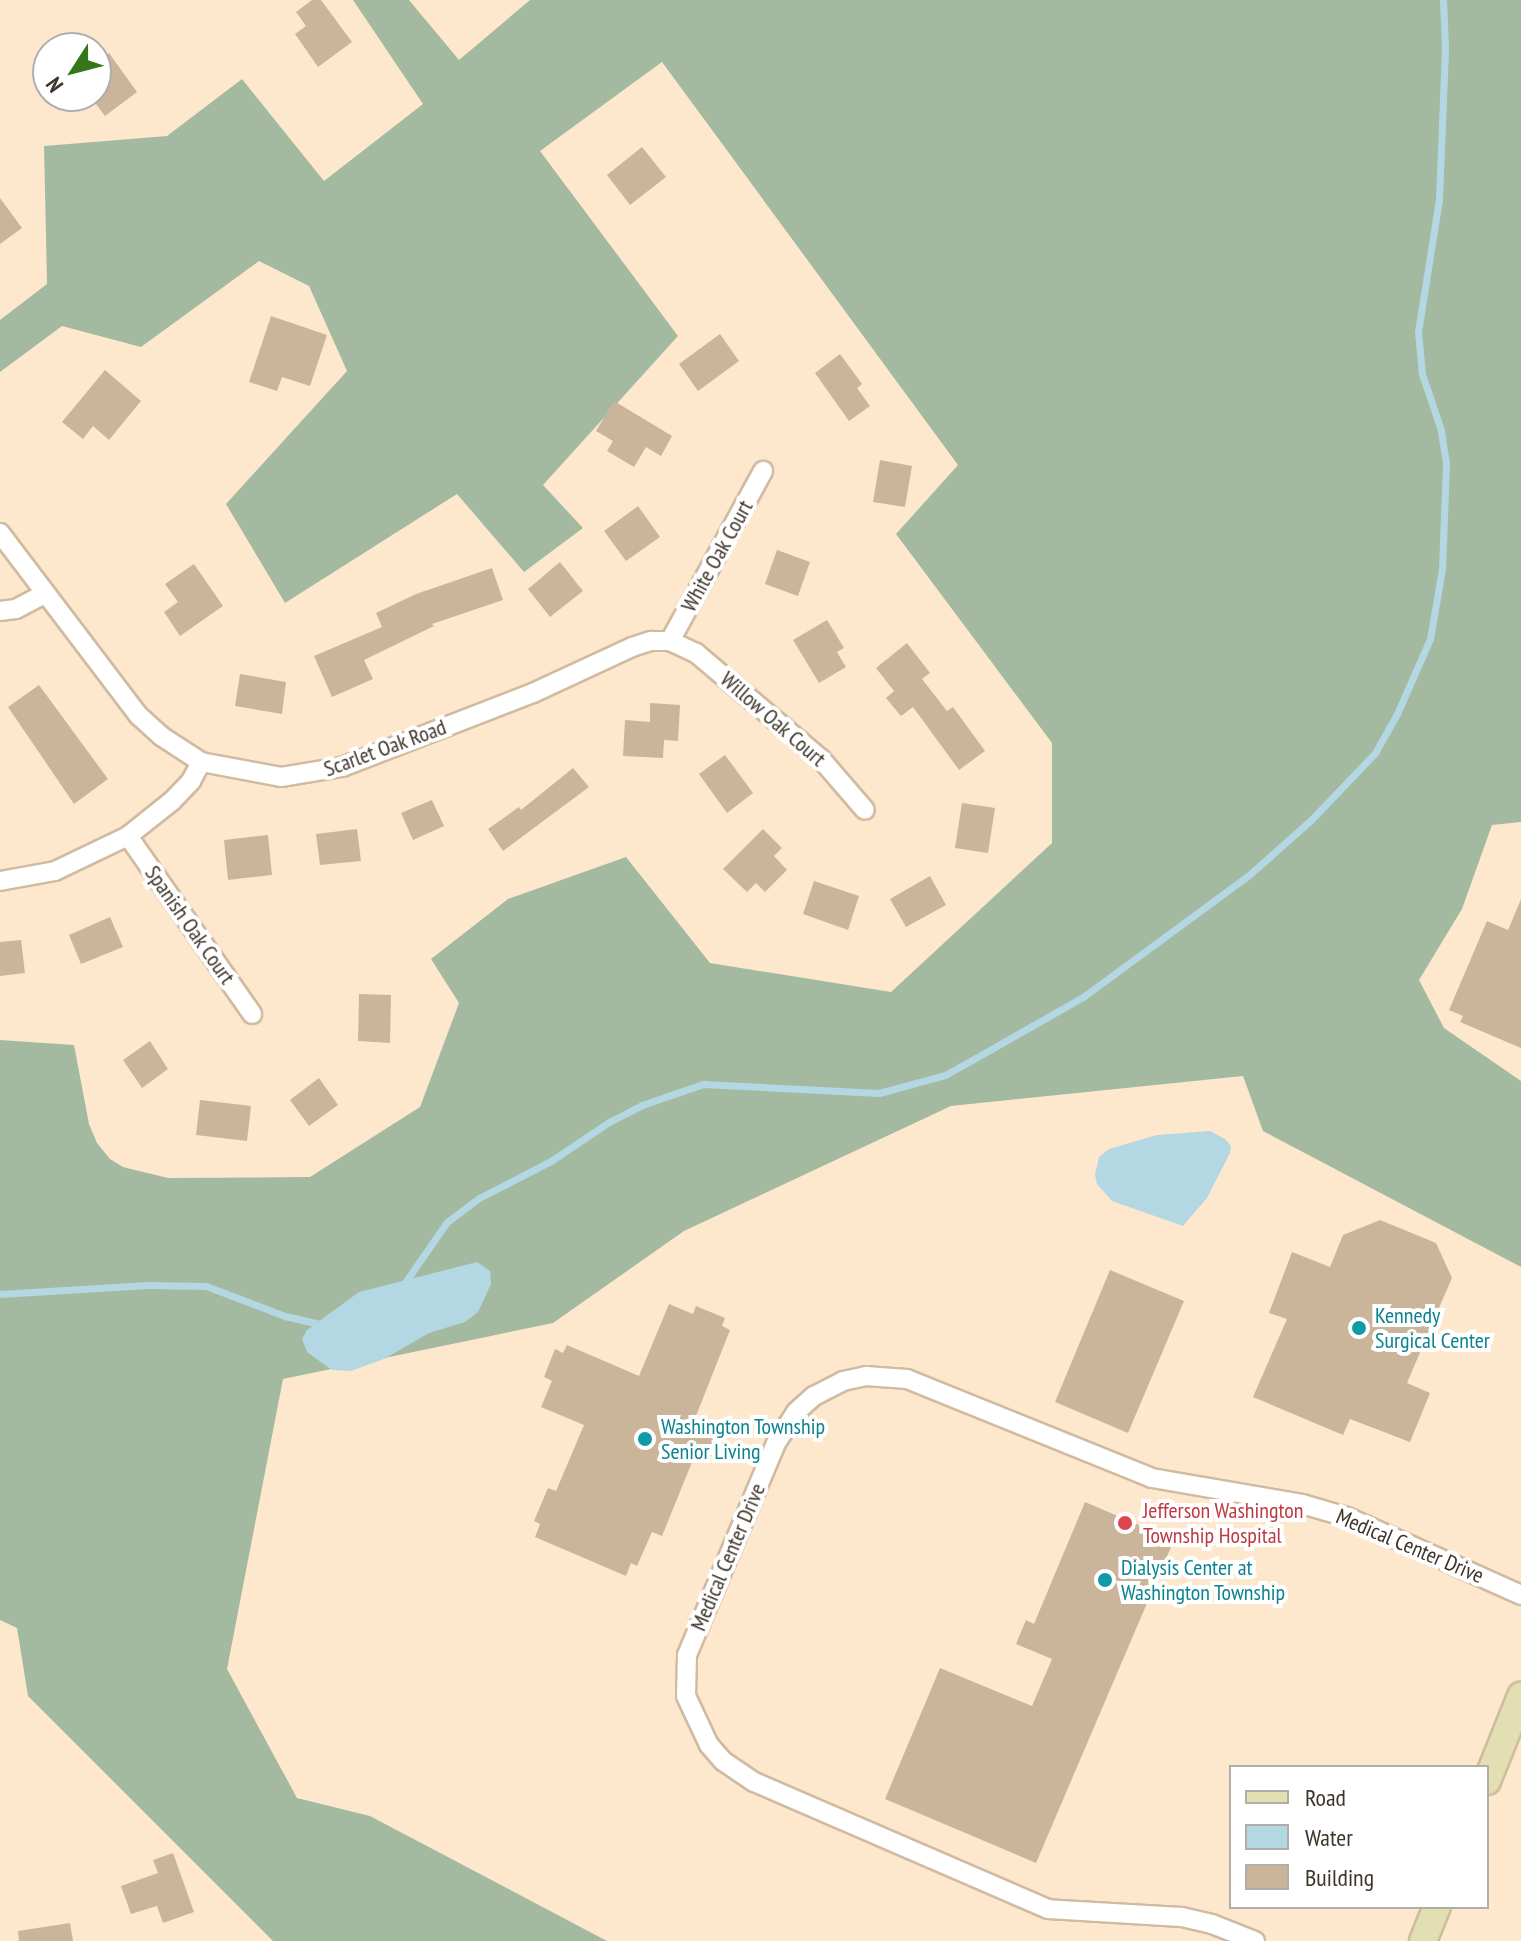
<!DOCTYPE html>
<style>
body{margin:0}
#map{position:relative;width:1521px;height:1941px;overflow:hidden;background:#fee8cd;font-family:"PT Sans Narrow",sans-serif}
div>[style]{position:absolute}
.forest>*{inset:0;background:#a3baa1}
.water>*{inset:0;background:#b3d8e4}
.stream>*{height:7px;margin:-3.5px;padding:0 3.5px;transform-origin:3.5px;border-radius:3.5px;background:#b3d8e4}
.building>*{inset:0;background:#cab59b}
.roads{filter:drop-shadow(2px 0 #d0bba1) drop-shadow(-2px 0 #d0bba1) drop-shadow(0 2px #d0bba1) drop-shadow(0 -2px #d0bba1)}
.minor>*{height:18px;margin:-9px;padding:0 9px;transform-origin:9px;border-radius:9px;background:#fff}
.secondary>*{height:26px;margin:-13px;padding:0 13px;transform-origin:13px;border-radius:13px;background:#e2e0b2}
.dots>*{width:22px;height:22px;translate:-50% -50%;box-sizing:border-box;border:4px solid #fff;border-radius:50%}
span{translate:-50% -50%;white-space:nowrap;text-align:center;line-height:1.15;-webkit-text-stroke:8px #fff;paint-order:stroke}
.street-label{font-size:22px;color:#3d342a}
.culture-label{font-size:22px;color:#0d838f}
.left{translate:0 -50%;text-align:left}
.health-label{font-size:22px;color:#be3a42}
.legend{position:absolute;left:1229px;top:1765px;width:260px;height:144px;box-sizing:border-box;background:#fff;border:2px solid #b1aeaa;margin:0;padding:10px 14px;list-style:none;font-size:24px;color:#3d342a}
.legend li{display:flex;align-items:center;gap:16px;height:40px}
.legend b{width:40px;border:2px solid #b1aeaa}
.north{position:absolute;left:32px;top:32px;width:80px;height:80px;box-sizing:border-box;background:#fff;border:2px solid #b1aeaa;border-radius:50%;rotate:234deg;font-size:22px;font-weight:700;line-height:32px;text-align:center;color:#3d342a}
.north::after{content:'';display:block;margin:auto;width:28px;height:36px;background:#32781a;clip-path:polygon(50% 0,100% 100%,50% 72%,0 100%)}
</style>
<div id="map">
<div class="forest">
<div style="clip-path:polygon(353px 0,409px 0,459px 60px,530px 0,1521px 0,1521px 822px,1492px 825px,1462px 909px,1419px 980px,1444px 1028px,1521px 1081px,1521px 1267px,1263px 1131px,1243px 1076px,951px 1106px,684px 1231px,553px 1323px,283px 1379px,227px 1669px,297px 1798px,370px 1816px,607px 1941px,273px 1941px,28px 1696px,17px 1628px,0 1620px,0 1040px,74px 1045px,89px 1124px,97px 1143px,110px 1159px,123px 1167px,168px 1178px,310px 1177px,420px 1107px,459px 1003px,431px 959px,508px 899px,626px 857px,710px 963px,891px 992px,1052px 843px,1052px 743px,896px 534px,958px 465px,662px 62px,540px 151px,678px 336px,543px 485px,583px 528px,524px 572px,457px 494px,285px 603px,226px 504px,347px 371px,309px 286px,259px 261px,141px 347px,62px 326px,0 372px,0 320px,47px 284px,44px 146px,167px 136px,242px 79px,324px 181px,423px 104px)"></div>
</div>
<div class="water">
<div style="clip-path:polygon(1210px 1131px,1225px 1139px,1231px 1146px,1230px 1153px,1207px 1198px,1183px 1226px,1112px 1201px,1097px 1184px,1095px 1175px,1099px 1157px,1109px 1149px,1157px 1135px)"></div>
<div style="clip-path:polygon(477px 1262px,490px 1271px,491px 1284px,478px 1312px,465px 1322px,429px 1333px,384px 1359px,351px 1371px,332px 1370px,307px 1352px,302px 1339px,307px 1330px,359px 1292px)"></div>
</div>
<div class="stream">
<div style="left:404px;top:1284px;width:75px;rotate:-55.3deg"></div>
<div style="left:447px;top:1222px;width:40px;rotate:-37deg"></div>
<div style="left:479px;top:1198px;width:81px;rotate:-27.2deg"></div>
<div style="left:551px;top:1161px;width:70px;rotate:-33.9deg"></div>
<div style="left:609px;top:1122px;width:37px;rotate:-27deg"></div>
<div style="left:642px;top:1105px;width:65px;rotate:-19deg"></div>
<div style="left:703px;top:1084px;width:176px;rotate:2.9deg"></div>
<div style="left:879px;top:1093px;width:68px;rotate:-15.3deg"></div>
<div style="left:945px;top:1075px;width:31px;rotate:-29deg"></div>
<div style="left:972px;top:1060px;width:128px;rotate:-29.6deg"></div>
<div style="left:1083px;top:997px;width:206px;rotate:-36.3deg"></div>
<div style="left:1249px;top:875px;width:83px;rotate:-41.6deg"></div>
<div style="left:1311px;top:820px;width:93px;rotate:-46.3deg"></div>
<div style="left:1375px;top:753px;width:45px;rotate:-60.6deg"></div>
<div style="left:1397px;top:714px;width:82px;rotate:-66.3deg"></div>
<div style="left:1430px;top:639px;width:71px;rotate:-80.3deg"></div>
<div style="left:1442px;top:569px;width:106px;rotate:-87.8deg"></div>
<div style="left:1446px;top:463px;width:33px;rotate:-99deg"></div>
<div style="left:1441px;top:430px;width:59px;rotate:-108.7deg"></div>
<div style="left:1422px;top:374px;width:42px;rotate:-95.4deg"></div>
<div style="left:1418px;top:332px;width:135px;rotate:-81deg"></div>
<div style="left:1439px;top:199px;width:152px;rotate:-87.7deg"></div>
<div style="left:1445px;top:47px;width:47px;rotate:-92.4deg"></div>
<div style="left:0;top:1294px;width:147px;rotate:-3.5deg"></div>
<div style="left:147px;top:1285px;width:59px;rotate:1deg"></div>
<div style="left:206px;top:1286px;width:85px;rotate:20.8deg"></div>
<div style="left:285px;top:1316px;width:39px;rotate:13deg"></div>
</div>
<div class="building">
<div style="clip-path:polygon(312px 0,321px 0,352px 42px,318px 67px,295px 34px,306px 26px,296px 12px)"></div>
<div style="clip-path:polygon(109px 53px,137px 92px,105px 116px,96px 104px,96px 63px)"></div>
<div style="clip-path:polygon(642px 147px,666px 177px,630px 205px,607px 175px)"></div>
<div style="clip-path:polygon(0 198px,22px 228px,0 244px)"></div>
<div style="clip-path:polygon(271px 316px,327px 335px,310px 386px,282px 377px,277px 391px,249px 382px)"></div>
<div style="clip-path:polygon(720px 334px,739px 361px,698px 391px,679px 364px)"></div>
<div style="clip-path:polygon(840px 354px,862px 384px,857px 388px,870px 406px,849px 421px,815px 373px)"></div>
<div style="clip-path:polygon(105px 370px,141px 401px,109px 440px,93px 426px,83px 439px,62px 422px)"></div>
<div style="clip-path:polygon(614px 401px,672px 436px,661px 456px,646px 447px,634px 467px,607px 451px,613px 441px,596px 431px)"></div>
<div style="clip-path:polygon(880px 460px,912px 466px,905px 507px,873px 502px)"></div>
<div style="clip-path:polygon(638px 506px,660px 537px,626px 561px,604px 531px)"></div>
<div style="clip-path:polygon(777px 550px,810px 562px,798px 596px,765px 584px)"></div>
<div style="clip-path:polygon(560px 562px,583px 591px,550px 617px,528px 589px)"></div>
<div style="clip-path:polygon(194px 564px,223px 606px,180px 636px,164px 612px,178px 602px,165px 584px)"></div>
<div style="clip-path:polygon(492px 568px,503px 600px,432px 624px,434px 626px,364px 660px,373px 679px,332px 697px,314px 656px,382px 627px,376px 613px,416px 594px)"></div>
<div style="clip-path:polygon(827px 620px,844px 648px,837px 652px,846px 667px,819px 683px,793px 640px)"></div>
<div style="clip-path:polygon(907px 643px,930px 673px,922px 679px,947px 711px,953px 707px,985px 751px,959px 770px,913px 707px,901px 716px,886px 698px,894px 691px,876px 668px)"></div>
<div style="clip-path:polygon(240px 674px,286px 682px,282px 714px,235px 706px)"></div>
<div style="clip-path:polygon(39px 685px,108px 779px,74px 804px,8px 707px)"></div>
<div style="clip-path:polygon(650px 703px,680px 705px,678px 741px,664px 740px,663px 758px,623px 756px,625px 720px,650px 722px)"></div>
<div style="clip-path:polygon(725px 755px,753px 793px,727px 813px,699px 774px)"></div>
<div style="clip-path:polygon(573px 768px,589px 787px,503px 851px,488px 829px,519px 807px,521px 810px)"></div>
<div style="clip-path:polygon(432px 800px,444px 826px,413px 840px,401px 813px)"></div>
<div style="clip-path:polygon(962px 803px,995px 808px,988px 853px,955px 848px)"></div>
<div style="clip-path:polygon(357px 829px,361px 861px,320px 865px,316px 834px)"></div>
<div style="clip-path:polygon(763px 829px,782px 848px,774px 856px,787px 870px,765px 892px,756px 883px,747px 892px,723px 869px)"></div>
<div style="clip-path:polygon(268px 835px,272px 875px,228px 880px,224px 840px)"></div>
<div style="clip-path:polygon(930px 876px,946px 905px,906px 927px,890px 899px)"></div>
<div style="clip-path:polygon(814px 881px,859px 896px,848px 930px,803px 914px)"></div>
<div style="clip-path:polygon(1521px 899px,1521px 1048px,1460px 1022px,1463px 1016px,1449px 1010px,1487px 921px,1508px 930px)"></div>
<div style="clip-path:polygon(110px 917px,123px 947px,81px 964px,69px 935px)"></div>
<div style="clip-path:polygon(21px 940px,25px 973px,0 976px,0 942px)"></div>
<div style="clip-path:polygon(359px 994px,391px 995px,390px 1043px,358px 1041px)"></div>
<div style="clip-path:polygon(150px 1041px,168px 1069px,142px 1088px,123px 1060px)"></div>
<div style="clip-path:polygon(319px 1078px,338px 1105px,309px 1126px,290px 1100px)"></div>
<div style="clip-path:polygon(200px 1100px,251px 1106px,247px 1141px,196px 1135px)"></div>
<div style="clip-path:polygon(1380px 1220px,1436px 1243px,1452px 1278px,1431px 1326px,1438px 1330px,1432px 1347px,1424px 1343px,1407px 1383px,1430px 1393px,1410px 1442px,1350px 1419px,1343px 1435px,1253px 1397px,1287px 1319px,1269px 1313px,1292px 1252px,1330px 1267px,1343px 1235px)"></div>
<div style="clip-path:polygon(1110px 1270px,1184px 1301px,1128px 1433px,1055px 1402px)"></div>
<div style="clip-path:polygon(669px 1304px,693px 1314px,696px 1306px,725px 1318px,722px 1326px,730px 1330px,694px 1421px,727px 1435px,717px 1458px,697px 1450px,662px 1536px,652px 1532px,637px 1566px,631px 1563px,626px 1576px,535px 1537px,540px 1524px,534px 1521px,548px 1488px,556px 1491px,584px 1425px,541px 1407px,552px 1381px,544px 1377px,555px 1349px,563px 1353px,567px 1345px,639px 1376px)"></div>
<div style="clip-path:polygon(1085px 1502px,1174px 1540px,1036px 1863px,885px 1799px,940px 1668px,1032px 1706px,1052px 1659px,1016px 1644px,1026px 1620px,1034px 1624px)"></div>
<div style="clip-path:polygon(173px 1853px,194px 1912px,163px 1923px,157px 1906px,131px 1914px,121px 1886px,158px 1873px,153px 1860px)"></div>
<div style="clip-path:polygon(70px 1923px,73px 1941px,19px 1941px,18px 1931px)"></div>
</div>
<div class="roads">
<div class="minor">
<div style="left:0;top:533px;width:228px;rotate:52.8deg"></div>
<div style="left:138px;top:715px;width:31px;rotate:42deg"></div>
<div style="left:161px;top:736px;width:48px;rotate:33deg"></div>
<div style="left:201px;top:762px;width:81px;rotate:10.6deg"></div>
<div style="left:281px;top:777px;width:62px;rotate:-9.3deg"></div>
<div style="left:342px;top:767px;width:205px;rotate:-21.2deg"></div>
<div style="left:533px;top:693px;width:109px;rotate:-24.9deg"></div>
<div style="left:632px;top:647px;width:20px;rotate:-18deg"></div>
<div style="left:651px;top:641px;width:19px"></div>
<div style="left:670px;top:641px;width:29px;rotate:25deg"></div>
<div style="left:696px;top:653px;width:164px;rotate:40.3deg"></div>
<div style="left:821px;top:759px;width:67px;rotate:49.2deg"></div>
<div style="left:0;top:611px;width:16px;rotate:-7deg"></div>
<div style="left:16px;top:609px;width:32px;rotate:-28deg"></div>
<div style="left:670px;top:641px;width:194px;rotate:-61.3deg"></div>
<div style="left:128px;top:836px;width:217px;rotate:55.1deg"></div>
<div style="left:0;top:881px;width:56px;rotate:-10.3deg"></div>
<div style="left:55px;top:871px;width:81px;rotate:-25.6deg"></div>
<div style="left:128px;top:836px;width:56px;rotate:-38.5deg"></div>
<div style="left:172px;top:801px;width:28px;rotate:-46deg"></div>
<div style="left:191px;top:781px;width:21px;rotate:-62deg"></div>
<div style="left:1255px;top:1941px;width:46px;rotate:-158.4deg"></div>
<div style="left:1212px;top:1924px;width:32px;rotate:-167deg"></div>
<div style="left:1181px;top:1917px;width:133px;rotate:-176.6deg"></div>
<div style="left:1048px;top:1909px;width:320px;rotate:-156.6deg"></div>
<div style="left:754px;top:1782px;width:37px;rotate:-146deg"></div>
<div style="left:723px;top:1761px;width:21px;rotate:-131deg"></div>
<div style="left:709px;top:1745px;width:54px;rotate:-115.1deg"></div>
<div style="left:686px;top:1696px;width:41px;rotate:-88.6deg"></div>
<div style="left:687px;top:1655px;width:230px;rotate:-67.2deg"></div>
<div style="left:776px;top:1443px;width:37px;rotate:-57deg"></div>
<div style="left:796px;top:1412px;width:24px;rotate:-42deg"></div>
<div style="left:814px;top:1396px;width:33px;rotate:-27deg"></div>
<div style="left:843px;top:1381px;width:24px;rotate:-12deg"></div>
<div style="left:866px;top:1376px;width:41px;rotate:4.2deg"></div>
<div style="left:907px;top:1379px;width:264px;rotate:22deg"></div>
<div style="left:1152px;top:1478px;width:152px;rotate:9.8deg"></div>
<div style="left:1302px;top:1504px;width:47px;rotate:16.1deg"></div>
<div style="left:1347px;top:1517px;width:191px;rotate:24.1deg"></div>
</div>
<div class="secondary">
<div style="left:1487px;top:1781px;width:92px;rotate:-68.2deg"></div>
<div style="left:1423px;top:1941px;width:37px;rotate:-68deg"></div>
</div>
</div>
<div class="dots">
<div style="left:1359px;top:1328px;background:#0f9aa8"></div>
<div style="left:645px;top:1439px;background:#0f9aa8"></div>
<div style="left:1125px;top:1523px;background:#e0444e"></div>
<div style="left:1105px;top:1580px;background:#0f9aa8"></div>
</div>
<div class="street-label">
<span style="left:717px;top:556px;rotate:-61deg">White Oak Court</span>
<span style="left:773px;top:719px;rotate:41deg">Willow Oak Court</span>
<span style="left:385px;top:748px;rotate:-20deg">Scarlet Oak Road</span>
<span style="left:190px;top:925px;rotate:55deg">Spanish Oak Court</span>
<span style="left:1410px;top:1546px;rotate:23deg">Medical Center Drive</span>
<span style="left:728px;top:1557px;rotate:-67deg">Medical Center Drive</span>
</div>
<div class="culture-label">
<span class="left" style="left:1375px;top:1328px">Kennedy<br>Surgical Center</span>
<span class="left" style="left:661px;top:1439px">Washington Township<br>Senior Living</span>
<span class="left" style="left:1121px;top:1580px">Dialysis Center at<br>Washington Township</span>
</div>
<div class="health-label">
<span class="left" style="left:1143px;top:1523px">Jefferson Washington<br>Township Hospital</span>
</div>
<ul class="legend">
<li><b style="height:10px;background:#e2e0b2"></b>Road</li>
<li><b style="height:22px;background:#b3d8e4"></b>Water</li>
<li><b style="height:22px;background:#cab59b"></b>Building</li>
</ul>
<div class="north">N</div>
</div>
